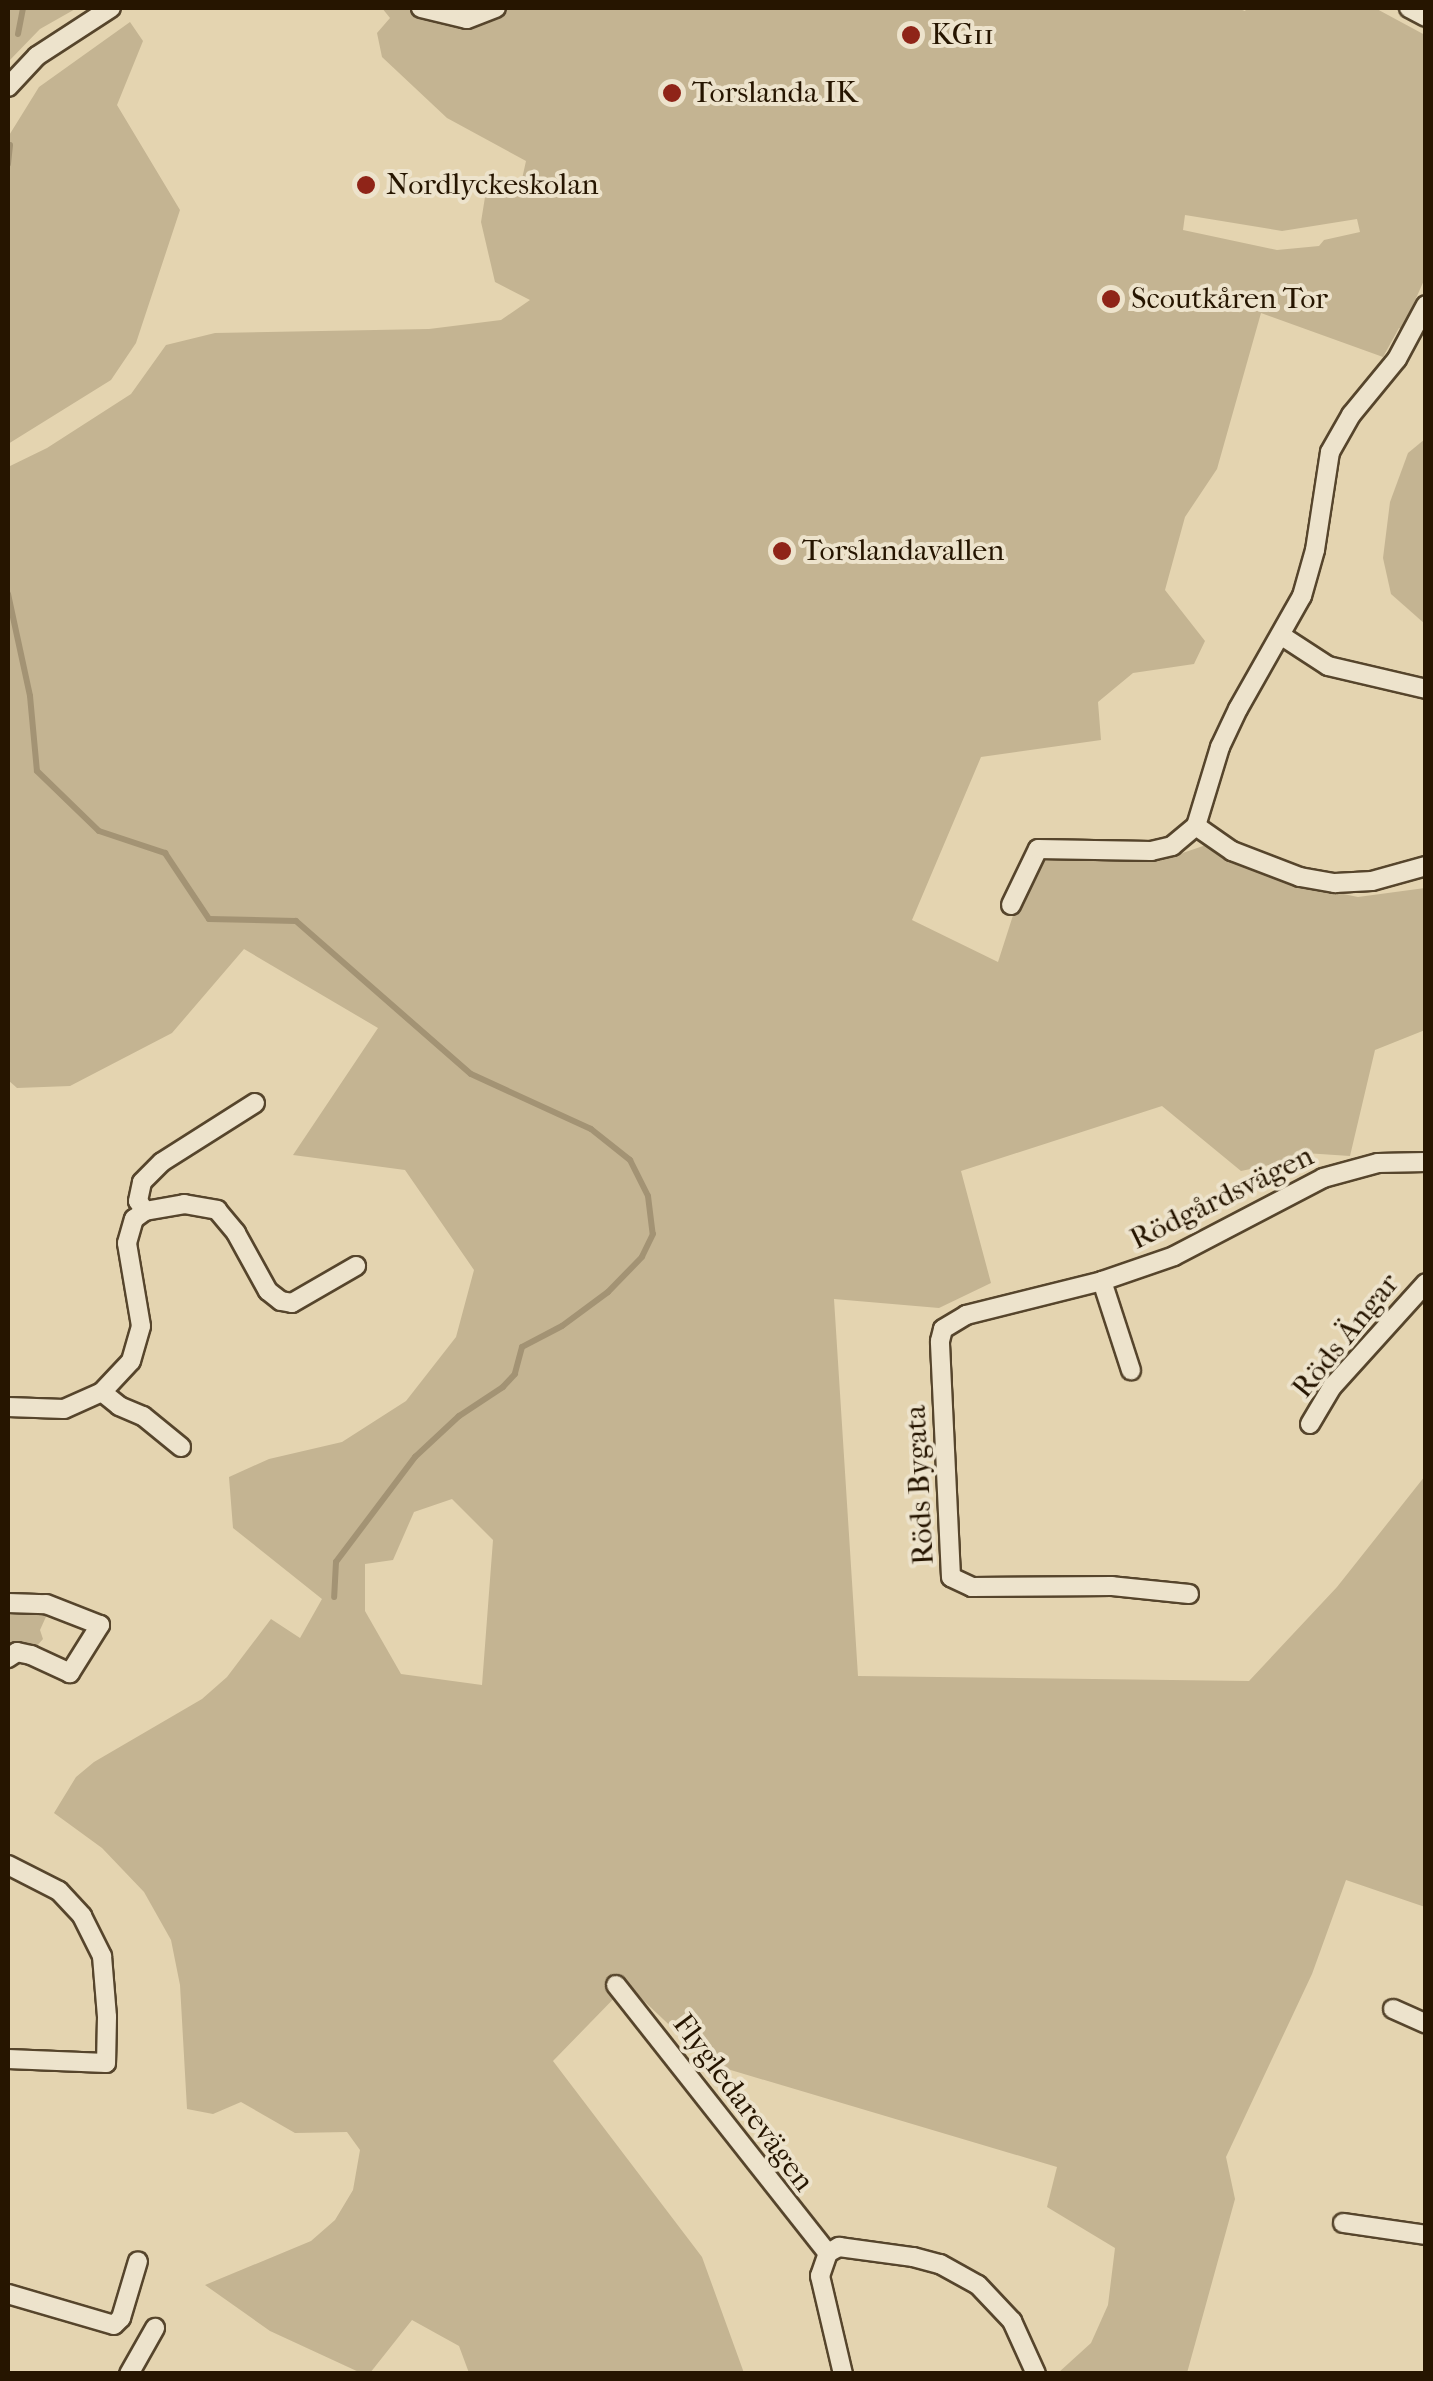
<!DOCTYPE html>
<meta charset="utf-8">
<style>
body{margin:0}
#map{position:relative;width:1433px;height:2381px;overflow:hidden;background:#e4d4b0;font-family:"IM FELL French Canon",serif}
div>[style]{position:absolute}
.green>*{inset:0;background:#c4b492}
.stream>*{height:6px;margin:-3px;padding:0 3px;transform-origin:3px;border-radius:3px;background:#a39374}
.roads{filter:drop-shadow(2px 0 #56452c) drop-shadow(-2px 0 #56452c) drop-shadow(0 2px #56452c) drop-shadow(0 -2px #56452c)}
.minor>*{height:18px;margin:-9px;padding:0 9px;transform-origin:9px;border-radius:9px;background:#ede3cc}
.dots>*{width:28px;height:28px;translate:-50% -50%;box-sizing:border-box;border:5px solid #ede3cc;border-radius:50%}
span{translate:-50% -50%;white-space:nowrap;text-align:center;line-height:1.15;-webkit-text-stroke:8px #ede3cc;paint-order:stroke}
.poi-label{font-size:30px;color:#261500}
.left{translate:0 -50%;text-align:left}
.street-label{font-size:30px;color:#261500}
.frame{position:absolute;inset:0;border:10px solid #261500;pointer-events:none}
</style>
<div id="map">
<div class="green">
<div style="clip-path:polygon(8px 8px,77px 8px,40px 29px,8px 62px)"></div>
<div style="clip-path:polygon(evenodd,382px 8px,1237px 8px,1245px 11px,1247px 8px,1375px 8px,1425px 35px,1425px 278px,1402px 330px,1399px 328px,1383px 357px,1261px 313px,1217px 469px,1185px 517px,1165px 590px,1205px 641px,1194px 664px,1133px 673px,1098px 702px,1101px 740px,981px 757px,912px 920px,998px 962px,1016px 906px,1048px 855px,1165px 859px,1206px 845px,1280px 881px,1358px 897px,1425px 888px,1425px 1030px,1375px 1050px,1350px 1156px,1305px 1153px,1289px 1161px,1241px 1171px,1162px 1106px,961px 1171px,991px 1283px,939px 1308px,834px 1299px,858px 1676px,1249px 1681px,1337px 1587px,1425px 1476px,1425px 1907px,1346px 1880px,1312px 1974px,1226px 2157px,1235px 2199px,1187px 2373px,1058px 2373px,1091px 2343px,1108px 2305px,1115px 2248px,1047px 2207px,1057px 2167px,724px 2068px,681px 2036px,627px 1985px,553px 2061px,702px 2257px,744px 2373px,469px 2373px,459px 2346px,412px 2320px,370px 2373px,361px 2373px,270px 2331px,205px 2285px,311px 2241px,335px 2220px,353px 2190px,360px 2150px,347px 2132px,295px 2133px,241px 2102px,213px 2114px,187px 2109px,180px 1985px,171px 1940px,144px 1892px,102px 1848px,54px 1813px,76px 1777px,94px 1762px,202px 1699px,227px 1677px,271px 1619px,300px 1638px,322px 1599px,233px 1528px,229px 1477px,269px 1459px,342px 1442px,406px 1401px,456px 1337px,474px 1270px,405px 1170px,293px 1155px,378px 1028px,244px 949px,172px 1033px,70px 1086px,17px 1088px,8px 1080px,8px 467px,47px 448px,131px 394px,166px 345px,215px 333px,429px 329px,501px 320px,530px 300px,495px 282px,481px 222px,485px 197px,522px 179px,526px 161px,447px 118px,382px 57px,377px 33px,390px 18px,382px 8px,1185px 215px,1282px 231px,1357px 219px,1360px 232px,1324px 240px,1319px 246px,1277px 250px,1183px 230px,1185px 215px,382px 8px,452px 1499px,493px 1540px,482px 1685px,401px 1674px,365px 1611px,365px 1564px,393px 1560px,414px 1512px,452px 1499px)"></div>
<div style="clip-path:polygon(130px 22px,143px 41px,117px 105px,180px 210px,136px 343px,111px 380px,8px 444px,8px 137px,39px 87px)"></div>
<div style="clip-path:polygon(1425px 439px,1425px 624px,1391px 594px,1383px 558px,1390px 502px,1408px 453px)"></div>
<div style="clip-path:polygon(8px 1607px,49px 1610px,40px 1630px,43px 1639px,35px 1648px,8px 1649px)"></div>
</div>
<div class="stream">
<div style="left:18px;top:34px;width:26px;rotate:-79deg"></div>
<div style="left:8px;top:164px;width:19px;rotate:-84deg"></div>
<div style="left:8px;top:594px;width:104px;rotate:77.8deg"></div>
<div style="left:30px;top:696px;width:75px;rotate:84.7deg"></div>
<div style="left:37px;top:771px;width:86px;rotate:44.1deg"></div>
<div style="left:99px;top:831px;width:70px;rotate:18.4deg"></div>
<div style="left:165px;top:853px;width:79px;rotate:56.3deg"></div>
<div style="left:209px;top:919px;width:87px;rotate:1.3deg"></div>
<div style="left:296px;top:921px;width:232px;rotate:41.2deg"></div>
<div style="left:471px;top:1074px;width:132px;rotate:24.6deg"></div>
<div style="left:591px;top:1129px;width:50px;rotate:38.5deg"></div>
<div style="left:630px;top:1160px;width:40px;rotate:63.4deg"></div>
<div style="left:648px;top:1196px;width:38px;rotate:83deg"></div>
<div style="left:653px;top:1234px;width:25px;rotate:116deg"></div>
<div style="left:642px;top:1257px;width:49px;rotate:134.2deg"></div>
<div style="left:608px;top:1292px;width:57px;rotate:143.5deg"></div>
<div style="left:562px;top:1326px;width:45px;rotate:152.3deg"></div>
<div style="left:522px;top:1347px;width:28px;rotate:105deg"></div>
<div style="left:515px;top:1374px;width:18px;rotate:133deg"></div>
<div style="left:503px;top:1387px;width:53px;rotate:146.6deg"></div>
<div style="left:459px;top:1416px;width:60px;rotate:137deg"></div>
<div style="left:415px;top:1457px;width:131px;rotate:127deg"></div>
<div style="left:336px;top:1562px;width:35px;rotate:93deg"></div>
</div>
<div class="roads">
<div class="minor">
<div style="left:421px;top:8px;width:47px;rotate:13.4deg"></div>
<div style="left:467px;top:19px;width:31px;rotate:-21deg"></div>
<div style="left:1409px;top:8px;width:19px;rotate:28deg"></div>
<div style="left:8px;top:87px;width:42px;rotate:-46.9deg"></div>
<div style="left:37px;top:56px;width:88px;rotate:-33deg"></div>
<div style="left:1282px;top:636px;width:55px;rotate:33.1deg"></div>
<div style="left:1328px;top:666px;width:101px;rotate:13.2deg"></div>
<div style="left:1196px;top:826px;width:44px;rotate:34.8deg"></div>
<div style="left:1232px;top:851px;width:73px;rotate:20.9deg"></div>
<div style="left:1300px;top:877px;width:36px;rotate:10deg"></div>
<div style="left:1335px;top:883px;width:37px;rotate:-3deg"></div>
<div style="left:1372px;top:881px;width:56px;rotate:-15.5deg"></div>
<div style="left:1011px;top:905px;width:62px;rotate:-64.3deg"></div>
<div style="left:1038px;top:849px;width:113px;rotate:1deg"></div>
<div style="left:1151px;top:851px;width:22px;rotate:-13deg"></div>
<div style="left:1172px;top:846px;width:31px;rotate:-40deg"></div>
<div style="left:1196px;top:826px;width:83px;rotate:-73.1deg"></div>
<div style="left:1220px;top:747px;width:42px;rotate:-64.7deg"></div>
<div style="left:1238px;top:709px;width:130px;rotate:-60.5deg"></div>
<div style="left:1302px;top:596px;width:48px;rotate:-74.2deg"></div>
<div style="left:1315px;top:550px;width:99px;rotate:-81.3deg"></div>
<div style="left:1330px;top:452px;width:43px;rotate:-60.4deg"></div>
<div style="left:1351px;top:415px;width:72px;rotate:-50.6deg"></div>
<div style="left:1397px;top:359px;width:61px;rotate:-61.8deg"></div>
<div style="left:145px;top:1211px;width:12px;rotate:-125deg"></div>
<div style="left:138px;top:1201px;width:19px;rotate:-78deg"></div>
<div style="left:142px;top:1182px;width:28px;rotate:-45deg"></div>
<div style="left:162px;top:1162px;width:110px;rotate:-32.4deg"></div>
<div style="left:1102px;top:1281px;width:94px;rotate:72deg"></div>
<div style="left:102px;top:1392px;width:22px;rotate:39deg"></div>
<div style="left:119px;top:1406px;width:26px;rotate:23deg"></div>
<div style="left:143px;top:1416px;width:49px;rotate:39.2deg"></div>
<div style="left:8px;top:1407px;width:56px;rotate:2deg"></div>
<div style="left:64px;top:1409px;width:42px;rotate:-24.1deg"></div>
<div style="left:102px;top:1392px;width:42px;rotate:-46.9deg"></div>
<div style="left:131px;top:1361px;width:36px;rotate:-74deg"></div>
<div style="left:141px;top:1326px;width:84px;rotate:-99.6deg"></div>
<div style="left:127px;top:1243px;width:25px;rotate:-74deg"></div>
<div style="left:134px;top:1219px;width:14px;rotate:-36deg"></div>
<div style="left:145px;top:1211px;width:40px;rotate:-10deg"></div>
<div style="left:184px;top:1204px;width:34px;rotate:10deg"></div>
<div style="left:217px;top:1210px;width:30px;rotate:50deg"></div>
<div style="left:236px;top:1233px;width:66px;rotate:61.1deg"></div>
<div style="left:268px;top:1291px;width:16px;rotate:38deg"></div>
<div style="left:281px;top:1301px;width:11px;rotate:10deg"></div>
<div style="left:292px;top:1303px;width:74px;rotate:-30deg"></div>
<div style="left:1310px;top:1424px;width:43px;rotate:-59.3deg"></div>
<div style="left:1332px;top:1387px;width:140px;rotate:-47.9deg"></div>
<div style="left:1189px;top:1594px;width:77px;rotate:-174.1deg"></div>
<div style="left:1112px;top:1586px;width:140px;rotate:179.6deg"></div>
<div style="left:972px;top:1587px;width:23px;rotate:-155deg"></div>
<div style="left:951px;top:1577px;width:236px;rotate:-92.7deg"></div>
<div style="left:940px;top:1341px;width:12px;rotate:-76deg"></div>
<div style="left:943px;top:1329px;width:27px;rotate:-31deg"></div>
<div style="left:966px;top:1315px;width:140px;rotate:-14deg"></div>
<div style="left:1102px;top:1281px;width:76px;rotate:-19.1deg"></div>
<div style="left:1174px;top:1256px;width:168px;rotate:-27.6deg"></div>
<div style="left:1323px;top:1178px;width:57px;rotate:-15.3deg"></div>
<div style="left:1378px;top:1163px;width:48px;rotate:-1.2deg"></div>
<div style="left:8px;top:1603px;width:38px;rotate:2deg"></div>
<div style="left:46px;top:1604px;width:58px;rotate:21.3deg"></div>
<div style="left:100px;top:1625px;width:57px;rotate:122deg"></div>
<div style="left:70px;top:1673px;width:43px;rotate:-155.2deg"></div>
<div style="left:31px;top:1655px;width:14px;rotate:-168deg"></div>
<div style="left:17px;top:1652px;width:11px;rotate:146deg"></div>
<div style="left:8px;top:1865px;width:57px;rotate:27deg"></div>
<div style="left:59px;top:1891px;width:34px;rotate:47deg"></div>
<div style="left:82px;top:1916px;width:45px;rotate:63.4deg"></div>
<div style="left:102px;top:1956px;width:61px;rotate:85.3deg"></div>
<div style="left:107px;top:2017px;width:46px;rotate:91.2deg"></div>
<div style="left:106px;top:2063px;width:98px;rotate:-177.7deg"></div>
<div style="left:616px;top:1985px;width:342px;rotate:51.7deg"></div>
<div style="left:1393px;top:2009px;width:36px;rotate:24deg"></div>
<div style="left:1343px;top:2223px;width:84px;rotate:8.2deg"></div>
<div style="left:8px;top:2294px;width:110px;rotate:16.3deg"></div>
<div style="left:114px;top:2325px;width:10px;rotate:-45deg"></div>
<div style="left:121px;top:2318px;width:59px;rotate:-73.4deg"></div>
<div style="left:129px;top:2374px;width:53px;rotate:-60.5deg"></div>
<div style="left:843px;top:2374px;width:101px;rotate:-103.2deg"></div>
<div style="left:820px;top:2276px;width:24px;rotate:-71deg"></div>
<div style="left:828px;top:2253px;width:13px;rotate:-29deg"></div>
<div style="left:839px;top:2247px;width:75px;rotate:7.7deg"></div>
<div style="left:913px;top:2257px;width:28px;rotate:15deg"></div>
<div style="left:940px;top:2264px;width:43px;rotate:28.9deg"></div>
<div style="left:978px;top:2285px;width:50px;rotate:46.6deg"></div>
<div style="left:1012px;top:2321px;width:58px;rotate:65.6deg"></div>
</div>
</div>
<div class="dots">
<div style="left:911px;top:35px;background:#8f2418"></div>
<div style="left:672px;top:93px;background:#8f2418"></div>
<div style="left:366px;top:185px;background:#8f2418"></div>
<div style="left:1111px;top:299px;background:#8f2418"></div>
<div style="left:782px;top:551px;background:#8f2418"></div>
</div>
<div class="poi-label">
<span class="left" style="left:931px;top:35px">KG11</span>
<span class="left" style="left:692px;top:93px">Torslanda IK</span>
<span class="left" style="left:386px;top:185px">Nordlyckeskolan</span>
<span class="left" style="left:1131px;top:299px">Scoutkåren Tor</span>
<span class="left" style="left:802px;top:551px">Torslandavallen</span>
</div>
<div class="street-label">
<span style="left:1222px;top:1198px;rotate:-26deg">Rödgårdsvägen</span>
<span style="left:1346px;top:1336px;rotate:-51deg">Röds Ängar</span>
<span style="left:920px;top:1485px;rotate:-93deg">Röds Bygata</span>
<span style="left:743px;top:2103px;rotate:53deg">Flygledarevägen</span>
</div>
<div class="frame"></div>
</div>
